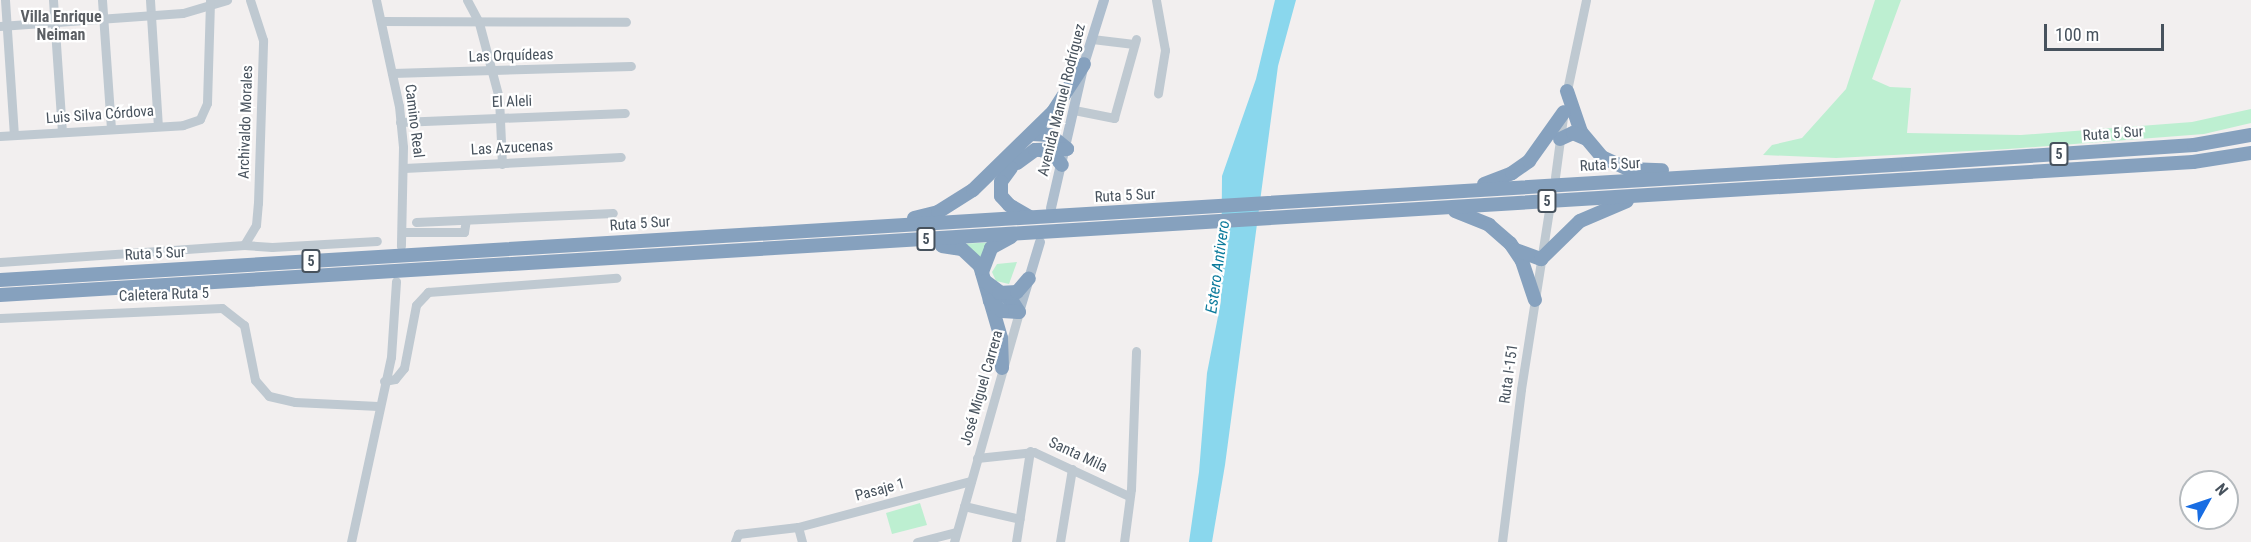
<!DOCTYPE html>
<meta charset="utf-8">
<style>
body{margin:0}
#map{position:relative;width:2251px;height:542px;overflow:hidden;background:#f2efef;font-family:"Roboto Condensed",sans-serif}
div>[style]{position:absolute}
.green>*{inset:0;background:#bdefd1}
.water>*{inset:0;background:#8ad7ed}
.minor>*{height:9px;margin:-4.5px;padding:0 4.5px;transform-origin:4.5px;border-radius:4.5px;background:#bfc9d1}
.major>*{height:10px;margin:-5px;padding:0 5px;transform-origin:5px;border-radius:5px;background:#aebece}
.highway>*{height:14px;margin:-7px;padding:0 7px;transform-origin:7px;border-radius:7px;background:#86a1be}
span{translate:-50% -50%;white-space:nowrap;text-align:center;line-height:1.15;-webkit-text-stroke:4.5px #fff;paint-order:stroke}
.shield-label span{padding:2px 4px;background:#fff;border:2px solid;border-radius:4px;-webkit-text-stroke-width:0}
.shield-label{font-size:14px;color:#47525d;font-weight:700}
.street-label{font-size:15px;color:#47525d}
.neighbourhood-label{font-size:16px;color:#5b5f64;font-weight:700}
.water-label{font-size:16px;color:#0c7b9c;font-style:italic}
.north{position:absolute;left:2179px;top:470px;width:60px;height:60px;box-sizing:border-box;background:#fff;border:2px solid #b5babe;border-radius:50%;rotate:50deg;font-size:16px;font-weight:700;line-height:24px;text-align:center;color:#47525d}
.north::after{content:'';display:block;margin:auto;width:21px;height:27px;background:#186de3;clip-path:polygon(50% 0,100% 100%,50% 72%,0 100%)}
.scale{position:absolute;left:2044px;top:24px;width:120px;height:27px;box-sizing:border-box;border:3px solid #47525d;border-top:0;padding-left:8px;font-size:18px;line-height:21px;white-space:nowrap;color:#47525d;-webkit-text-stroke:4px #fff;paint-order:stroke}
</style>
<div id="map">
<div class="green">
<div style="clip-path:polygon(1875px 0,1901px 0,1872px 79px,1890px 87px,1911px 88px,1907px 133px,2021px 135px,2192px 122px,2251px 109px,2251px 123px,2204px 134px,2008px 149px,1836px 158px,1763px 155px,1772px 145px,1802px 138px,1846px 89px)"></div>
<div style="clip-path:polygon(996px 242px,982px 261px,960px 244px)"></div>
<div style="clip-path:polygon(1017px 262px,1009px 284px,996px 281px,992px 272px,997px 264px)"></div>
<div style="clip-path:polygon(920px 503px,927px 525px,892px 534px,886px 513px)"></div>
</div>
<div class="water">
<div style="clip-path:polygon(1275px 0,1296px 0,1278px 66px,1225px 465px,1212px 542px,1189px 542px,1199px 472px,1207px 373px,1221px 301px,1222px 176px,1256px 79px)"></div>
</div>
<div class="minor">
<div style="left:5px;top:0;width:135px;rotate:86.2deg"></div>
<div style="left:53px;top:0;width:132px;rotate:86.1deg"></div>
<div style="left:102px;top:0;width:129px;rotate:86deg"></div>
<div style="left:150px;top:0;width:126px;rotate:86.4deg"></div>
<div style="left:376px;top:0;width:108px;rotate:77.8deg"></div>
<div style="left:399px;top:106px;width:41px;rotate:84.4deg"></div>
<div style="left:403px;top:147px;width:99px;rotate:91.2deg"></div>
<div style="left:467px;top:0;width:26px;rotate:62deg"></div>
<div style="left:479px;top:23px;width:78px;rotate:75.1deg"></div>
<div style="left:499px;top:98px;width:66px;rotate:87.4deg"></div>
<div style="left:1156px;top:0;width:51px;rotate:79.8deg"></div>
<div style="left:1165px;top:50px;width:44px;rotate:99.2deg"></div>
<div style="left:381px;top:21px;width:245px;rotate:0.2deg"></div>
<div style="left:0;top:26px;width:183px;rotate:-4.1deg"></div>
<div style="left:183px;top:13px;width:46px;rotate:-16.5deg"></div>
<div style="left:1092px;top:39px;width:42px;rotate:6.8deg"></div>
<div style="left:392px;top:73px;width:239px;rotate:-1.7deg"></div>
<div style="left:1566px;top:95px;width:97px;rotate:-78.1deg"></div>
<div style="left:1074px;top:110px;width:41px;rotate:11.3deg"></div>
<div style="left:1114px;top:118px;width:82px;rotate:-74.4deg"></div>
<div style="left:400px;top:122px;width:225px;rotate:-2.3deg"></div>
<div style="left:0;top:136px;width:183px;rotate:-3.4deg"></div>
<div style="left:183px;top:125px;width:18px;rotate:-19deg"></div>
<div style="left:200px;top:119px;width:17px;rotate:-66deg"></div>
<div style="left:207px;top:103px;width:103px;rotate:-88.3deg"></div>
<div style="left:404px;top:168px;width:217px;rotate:-2.9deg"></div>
<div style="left:1555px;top:177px;width:61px;rotate:-82.4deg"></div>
<div style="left:416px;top:222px;width:197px;rotate:-2.6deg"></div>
<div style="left:403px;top:232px;width:61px"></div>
<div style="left:464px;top:232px;width:12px;rotate:-81deg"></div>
<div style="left:244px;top:245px;width:23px;rotate:-59deg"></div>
<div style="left:256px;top:225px;width:22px;rotate:-85deg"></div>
<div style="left:258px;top:203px;width:163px;rotate:-88.2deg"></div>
<div style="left:263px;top:40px;width:42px;rotate:-108deg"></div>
<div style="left:0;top:262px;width:245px;rotate:-4deg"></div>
<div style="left:244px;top:245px;width:28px;rotate:4deg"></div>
<div style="left:272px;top:247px;width:105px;rotate:-3.3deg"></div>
<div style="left:0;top:318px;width:222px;rotate:-2.6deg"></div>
<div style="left:222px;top:308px;width:28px;rotate:38deg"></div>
<div style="left:244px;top:325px;width:56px;rotate:78.7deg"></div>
<div style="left:255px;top:380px;width:21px;rotate:49deg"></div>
<div style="left:269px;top:396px;width:27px;rotate:13deg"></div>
<div style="left:295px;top:402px;width:83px;rotate:2.8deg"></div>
<div style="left:384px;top:381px;width:11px;rotate:-10deg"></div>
<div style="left:395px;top:379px;width:14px;rotate:-51deg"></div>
<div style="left:404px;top:368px;width:64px;rotate:-79.2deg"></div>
<div style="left:416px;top:305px;width:18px;rotate:-47deg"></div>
<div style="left:428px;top:292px;width:189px;rotate:-4.3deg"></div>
<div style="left:977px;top:458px;width:57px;rotate:-6deg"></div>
<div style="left:1034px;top:452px;width:105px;rotate:24.9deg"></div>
<div style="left:964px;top:506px;width:57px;rotate:13.1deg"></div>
<div style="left:798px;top:527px;width:16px;rotate:75deg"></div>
<div style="left:351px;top:542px;width:189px;rotate:-77.8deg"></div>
<div style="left:391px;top:357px;width:76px;rotate:-86.2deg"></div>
<div style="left:735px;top:542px;width:9px;rotate:-69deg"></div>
<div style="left:738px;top:534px;width:60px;rotate:-6.7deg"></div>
<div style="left:798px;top:527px;width:179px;rotate:-14.9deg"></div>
<div style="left:917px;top:542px;width:40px;rotate:-14.4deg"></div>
<div style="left:954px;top:542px;width:239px;rotate:-74.2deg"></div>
<div style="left:1016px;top:542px;width:92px;rotate:-81.3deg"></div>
<div style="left:1060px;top:542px;width:74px;rotate:-80.7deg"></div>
<div style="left:1124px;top:542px;width:53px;rotate:-82.5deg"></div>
<div style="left:1131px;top:489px;width:138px;rotate:-87.9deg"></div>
<div style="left:1502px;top:542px;width:154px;rotate:-82.9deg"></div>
<div style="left:1521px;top:389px;width:180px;rotate:-81.1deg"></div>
</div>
<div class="major">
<div style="left:1051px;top:208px;width:148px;rotate:-77.1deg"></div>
<div style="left:1084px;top:64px;width:67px;rotate:-72.6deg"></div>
<div style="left:1019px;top:312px;width:73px;rotate:-73.3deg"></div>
</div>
<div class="highway">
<div style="left:1567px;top:91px;width:43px;rotate:71.1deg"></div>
<div style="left:1581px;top:132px;width:33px;rotate:50deg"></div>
<div style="left:1602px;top:157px;width:29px;rotate:25deg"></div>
<div style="left:1628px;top:169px;width:34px;rotate:2deg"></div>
<div style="left:1032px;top:134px;width:18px;rotate:3deg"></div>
<div style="left:1050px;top:135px;width:22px;rotate:39deg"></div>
<div style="left:1560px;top:139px;width:14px;rotate:-25deg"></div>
<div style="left:1573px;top:133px;width:12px;rotate:24deg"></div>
<div style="left:1041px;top:150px;width:13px;rotate:18deg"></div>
<div style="left:1053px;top:154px;width:14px;rotate:51deg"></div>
<div style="left:1017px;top:163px;width:22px;rotate:-36deg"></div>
<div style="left:1035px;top:150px;width:32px;rotate:-2deg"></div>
<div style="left:1011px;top:168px;width:17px;rotate:126deg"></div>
<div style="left:1001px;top:182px;width:14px;rotate:90deg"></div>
<div style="left:1001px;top:196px;width:12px;rotate:48deg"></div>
<div style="left:1009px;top:205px;width:24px;rotate:30deg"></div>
<div style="left:1484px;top:184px;width:30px;rotate:-21deg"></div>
<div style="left:1512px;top:173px;width:21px;rotate:-35deg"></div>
<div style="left:1529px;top:161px;width:60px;rotate:-54.5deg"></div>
<div style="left:1455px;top:211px;width:37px;rotate:22deg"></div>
<div style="left:1489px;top:225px;width:28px;rotate:41deg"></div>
<div style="left:1510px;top:243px;width:22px;rotate:56deg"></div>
<div style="left:1522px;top:261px;width:41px;rotate:71.6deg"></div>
<div style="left:914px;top:218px;width:25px;rotate:-14deg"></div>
<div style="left:938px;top:212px;width:41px;rotate:-32.2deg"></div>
<div style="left:973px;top:190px;width:112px;rotate:-44.3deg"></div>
<div style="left:1053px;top:112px;width:57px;rotate:-57.1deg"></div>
<div style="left:942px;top:246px;width:20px;rotate:9deg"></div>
<div style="left:962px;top:249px;width:25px;rotate:43deg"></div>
<div style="left:980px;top:266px;width:75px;rotate:73.7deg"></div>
<div style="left:1001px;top:338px;width:30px;rotate:88deg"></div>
<div style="left:1516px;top:250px;width:27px;rotate:20deg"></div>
<div style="left:1541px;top:259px;width:54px;rotate:-44.3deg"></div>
<div style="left:1580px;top:221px;width:51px;rotate:-23.1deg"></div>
<div style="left:982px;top:272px;width:26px;rotate:-69deg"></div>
<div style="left:991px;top:248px;width:23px;rotate:-29deg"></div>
<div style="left:0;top:280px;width:1912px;rotate:-3.48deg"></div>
<div style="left:1908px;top:164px;width:287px;rotate:-3.8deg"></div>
<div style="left:2194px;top:145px;width:58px;rotate:-10deg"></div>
<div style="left:985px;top:281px;width:34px;rotate:37deg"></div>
<div style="left:1012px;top:301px;width:13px;rotate:58deg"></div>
<div style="left:1019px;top:312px;width:17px;rotate:-177deg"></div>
<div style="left:1002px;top:311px;width:16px;rotate:-140deg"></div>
<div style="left:999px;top:293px;width:18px;rotate:-3deg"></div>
<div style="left:1017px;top:292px;width:18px;rotate:-49deg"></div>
<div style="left:0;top:295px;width:2197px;rotate:-3.47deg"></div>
<div style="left:2193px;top:162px;width:59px;rotate:-8.8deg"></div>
</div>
<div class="shield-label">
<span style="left:2059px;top:154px">5</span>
<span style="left:1547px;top:201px">5</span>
<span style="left:926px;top:239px">5</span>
<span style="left:311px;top:261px">5</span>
</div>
<div class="street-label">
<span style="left:511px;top:56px;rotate:-2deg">Las Orquídeas</span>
<span style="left:1062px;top:100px;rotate:-76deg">Avenida Manuel Rodríguez</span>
<span style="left:512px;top:102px;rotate:-2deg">El Aleli</span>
<span style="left:100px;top:115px;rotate:-4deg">Luis Silva Córdova</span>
<span style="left:414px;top:121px;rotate:83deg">Camino Real</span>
<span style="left:246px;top:122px;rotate:-88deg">Archivaldo Morales</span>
<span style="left:2113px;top:134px;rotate:-4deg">Ruta 5 Sur</span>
<span style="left:512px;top:148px;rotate:-3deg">Las Azucenas</span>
<span style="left:1610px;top:165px;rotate:-3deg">Ruta 5 Sur</span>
<span style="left:1125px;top:196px;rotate:-3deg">Ruta 5 Sur</span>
<span style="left:640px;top:224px;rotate:-4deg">Ruta 5 Sur</span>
<span style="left:155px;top:254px;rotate:-3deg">Ruta 5 Sur</span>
<span style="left:164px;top:295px;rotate:-2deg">Caletera Ruta 5</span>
<span style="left:1509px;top:374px;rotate:-82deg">Ruta I-151</span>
<span style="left:982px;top:388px;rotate:-74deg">José Miguel Carrera</span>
<span style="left:1078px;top:455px;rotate:25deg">Santa Mila</span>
<span style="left:880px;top:490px;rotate:-15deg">Pasaje 1</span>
</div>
<div class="neighbourhood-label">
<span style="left:61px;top:26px">Villa Enrique<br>Neiman</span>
</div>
<div class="water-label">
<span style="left:1218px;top:267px;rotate:-82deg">Estero Antivero</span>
</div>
<div class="north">N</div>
<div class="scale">100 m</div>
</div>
